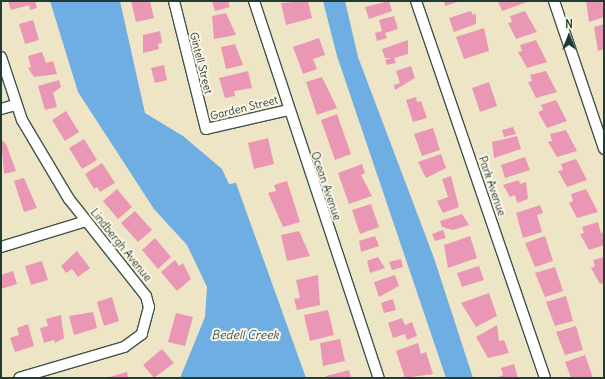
<!DOCTYPE html>
<style>
body{margin:0}
#map{position:relative;width:605px;height:379px;overflow:hidden;background:#eee5c7;font-family:Delius,sans-serif}
div>[style]{position:absolute}
.water>*{inset:0;background:#6eaee2}
.building>*{inset:0;background:#ea97b5}
.roads{filter:drop-shadow(1px 0 #3e564a) drop-shadow(-1px 0 #3e564a) drop-shadow(0 1px #3e564a) drop-shadow(0 -1px #3e564a)}
.minor>*{height:10px;margin:-5px;padding:0 5px;transform-origin:5px;border-radius:5px;background:#fff}
span{translate:-50% -50%;white-space:nowrap;text-align:center;line-height:1.15;-webkit-text-stroke:4px #fcf5e5;paint-order:stroke}
.street-label{font-size:11px;color:#1f3d34}
.water-label{font-size:12px;color:#335960;font-style:italic}
.frame{position:absolute;inset:0;border:2px solid #1f3d34;pointer-events:none}
.north{position:absolute;left:549px;top:16px;width:40px;height:40px;-webkit-text-stroke:3px #fcf5e5;paint-order:stroke;rotate:0deg;font-size:11px;font-weight:700;line-height:16px;text-align:center;color:#1f3d34}
.north::after{content:'';display:block;margin:auto;width:14px;height:18px;background:#1f3d34;clip-path:polygon(50% 0,100% 100%,50% 72%,0 100%)}
</style>
<div id="map">
<div class="water">
<div style="clip-path:polygon(50px 1px,120px 1px,145px 113px,183px 136px,222px 169px,229px 184px,236px 183px,306px 378px,180px 378px,205px 317px,207px 287px,187px 245px,154px 209px,78px 92px)"></div>
<div style="clip-path:polygon(323px 1px,345px 1px,358px 57px,434px 258px,473px 378px,446px 378px,337px 56px)"></div>
</div>
<div class="building">
<div style="clip-path:polygon(8px 1px,35px 1px,37px 8px,30px 10px,29px 5px,11px 10px)"></div>
<div style="clip-path:polygon(131px 1px,150px 1px,154px 18px,136px 22px)"></div>
<div style="clip-path:polygon(212px 1px,228px 1px,230px 7px,215px 11px)"></div>
<div style="clip-path:polygon(308px 1px,312px 18px,286px 25px,281px 3px)"></div>
<div style="clip-path:polygon(389px 1px,392px 11px,369px 19px,365px 7px)"></div>
<div style="clip-path:polygon(444px 1px,460px 1px,445px 6px)"></div>
<div style="clip-path:polygon(498px 1px,527px 1px,527px 2px,502px 11px)"></div>
<div style="clip-path:polygon(586px 1px,604px 1px,604px 17px,589px 22px)"></div>
<div style="clip-path:polygon(471px 11px,473px 15px,476px 14px,476px 24px,454px 32px,449px 18px)"></div>
<div style="clip-path:polygon(525px 11px,537px 32px,516px 39px,508px 23px,512px 22px,510px 16px)"></div>
<div style="clip-path:polygon(226px 13px,236px 35px,214px 39px,212px 16px)"></div>
<div style="clip-path:polygon(394px 16px,398px 29px,385px 33px,387px 38px,377px 41px,375px 33px,382px 31px,379px 20px)"></div>
<div style="clip-path:polygon(33px 20px,39px 40px,25px 44px,19px 24px)"></div>
<div style="clip-path:polygon(604px 24px,604px 49px,598px 51px,594px 27px)"></div>
<div style="clip-path:polygon(484px 28px,489px 51px,464px 59px,456px 37px)"></div>
<div style="clip-path:polygon(160px 31px,162px 43px,158px 44px,159px 49px,143px 53px,143px 35px)"></div>
<div style="clip-path:polygon(319px 38px,325px 55px,313px 59px,317px 69px,303px 74px,293px 47px)"></div>
<div style="clip-path:polygon(408px 40px,408px 54px,394px 58px,396px 63px,387px 65px,385px 60px,391px 58px,385px 58px,382px 49px)"></div>
<div style="clip-path:polygon(536px 40px,547px 62px,527px 68px,518px 52px,522px 51px,520px 45px)"></div>
<div style="clip-path:polygon(235px 44px,243px 65px,226px 69px,221px 47px)"></div>
<div style="clip-path:polygon(42px 52px,46px 63px,53px 61px,57px 74px,34px 77px,28px 68px,31px 67px,28px 56px)"></div>
<div style="clip-path:polygon(164px 65px,167px 80px,155px 83px,151px 68px)"></div>
<div style="clip-path:polygon(411px 66px,415px 78px,395px 90px,394px 85px,400px 83px,396px 71px)"></div>
<div style="clip-path:polygon(248px 71px,252px 88px,234px 91px,235px 96px,225px 98px,219px 78px)"></div>
<div style="clip-path:polygon(546px 71px,557px 92px,536px 98px,528px 82px,532px 81px,530px 75px)"></div>
<div style="clip-path:polygon(322px 77px,337px 108px,317px 115px,306px 82px)"></div>
<div style="clip-path:polygon(59px 80px,61px 87px,53px 93px,57px 107px,45px 110px,38px 86px)"></div>
<div style="clip-path:polygon(489px 82px,497px 106px,480px 112px,472px 88px)"></div>
<div style="clip-path:polygon(416px 97px,417px 102px,421px 101px,427px 118px,413px 122px,406px 100px)"></div>
<div style="clip-path:polygon(556px 100px,567px 121px,547px 128px,538px 112px,543px 110px,541px 105px)"></div>
<div style="clip-path:polygon(66px 111px,79px 132px,65px 141px,52px 120px)"></div>
<div style="clip-path:polygon(337px 114px,351px 154px,335px 160px,321px 120px)"></div>
<div style="clip-path:polygon(513px 127px,516px 134px,504px 137px,502px 130px)"></div>
<div style="clip-path:polygon(433px 128px,440px 150px,422px 156px,414px 134px)"></div>
<div style="clip-path:polygon(566px 130px,577px 151px,557px 157px,548px 142px,552px 141px,550px 134px)"></div>
<div style="clip-path:polygon(517px 136px,521px 149px,494px 158px,492px 142px)"></div>
<div style="clip-path:polygon(268px 138px,274px 164px,254px 169px,248px 143px)"></div>
<div style="clip-path:polygon(1px 139px,6px 144px,16px 171px,4px 174px)"></div>
<div style="clip-path:polygon(84px 139px,97px 160px,82px 169px,69px 148px)"></div>
<div style="clip-path:polygon(441px 154px,446px 168px,426px 178px,418px 162px)"></div>
<div style="clip-path:polygon(525px 157px,530px 170px,505px 178px,501px 165px)"></div>
<div style="clip-path:polygon(576px 159px,587px 180px,567px 187px,558px 171px,563px 170px,561px 164px)"></div>
<div style="clip-path:polygon(102px 163px,115px 183px,100px 192px,97px 187px,94px 189px,85px 174px)"></div>
<div style="clip-path:polygon(362px 164px,365px 173px,361px 175px,372px 196px,349px 204px,338px 173px)"></div>
<div style="clip-path:polygon(451px 176px,459px 207px,443px 213px,437px 201px,448px 197px,442px 179px)"></div>
<div style="clip-path:polygon(24px 178px,37px 208px,24px 212px,14px 181px)"></div>
<div style="clip-path:polygon(519px 180px,520px 184px,526px 182px,528px 199px,517px 203px,515px 195px,510px 197px,503px 185px)"></div>
<div style="clip-path:polygon(287px 181px,300px 222px,283px 227px,268px 193px,276px 191px,274px 185px)"></div>
<div style="clip-path:polygon(117px 189px,132px 207px,118px 219px,103px 201px)"></div>
<div style="clip-path:polygon(586px 189px,598px 212px,577px 218px,569px 203px,573px 201px,571px 194px)"></div>
<div style="clip-path:polygon(371px 204px,379px 227px,360px 234px,352px 210px)"></div>
<div style="clip-path:polygon(540px 205px,543px 213px,537px 215px,542px 232px,523px 238px,516px 213px)"></div>
<div style="clip-path:polygon(135px 211px,152px 230px,138px 242px,121px 223px)"></div>
<div style="clip-path:polygon(462px 214px,469px 225px,453px 230px,442px 227px,440px 221px)"></div>
<div style="clip-path:polygon(598px 222px,601px 233px,604px 232px,604px 245px,589px 250px,580px 234px,584px 233px,582px 227px)"></div>
<div style="clip-path:polygon(443px 230px,446px 238px,435px 241px,432px 234px)"></div>
<div style="clip-path:polygon(299px 231px,310px 256px,287px 261px,281px 235px)"></div>
<div style="clip-path:polygon(375px 236px,379px 246px,361px 252px,359px 241px)"></div>
<div style="clip-path:polygon(470px 236px,477px 258px,448px 268px,444px 245px)"></div>
<div style="clip-path:polygon(545px 236px,553px 261px,535px 267px,525px 243px)"></div>
<div style="clip-path:polygon(155px 238px,171px 257px,158px 269px,142px 250px)"></div>
<div style="clip-path:polygon(77px 251px,90px 268px,78px 277px,72px 269px,66px 273px,61px 266px)"></div>
<div style="clip-path:polygon(378px 257px,385px 268px,370px 273px,367px 261px)"></div>
<div style="clip-path:polygon(604px 257px,604px 283px,600px 284px,591px 268px,595px 266px,593px 260px)"></div>
<div style="clip-path:polygon(401px 259px,403px 267px,392px 270px,389px 262px)"></div>
<div style="clip-path:polygon(175px 260px,179px 266px,183px 263px,191px 279px,177px 291px,161px 272px)"></div>
<div style="clip-path:polygon(42px 261px,48px 280px,31px 285px,25px 266px)"></div>
<div style="clip-path:polygon(479px 266px,484px 280px,462px 287px,457px 273px)"></div>
<div style="clip-path:polygon(555px 267px,563px 291px,545px 297px,535px 273px)"></div>
<div style="clip-path:polygon(13px 271px,17px 284px,1px 289px,1px 275px)"></div>
<div style="clip-path:polygon(318px 275px,320px 305px,297px 310px,294px 299px,300px 298px,296px 280px)"></div>
<div style="clip-path:polygon(395px 275px,399px 286px,379px 297px,374px 282px)"></div>
<div style="clip-path:polygon(489px 293px,497px 316px,476px 327px,461px 303px)"></div>
<div style="clip-path:polygon(566px 296px,573px 321px,555px 326px,546px 302px)"></div>
<div style="clip-path:polygon(112px 297px,119px 321px,104px 326px,97px 302px)"></div>
<div style="clip-path:polygon(393px 299px,396px 310px,384px 313px,381px 303px)"></div>
<div style="clip-path:polygon(328px 310px,334px 335px,310px 341px,304px 315px)"></div>
<div style="clip-path:polygon(93px 312px,97px 328px,74px 335px,69px 316px)"></div>
<div style="clip-path:polygon(176px 313px,193px 317px,185px 346px,168px 342px)"></div>
<div style="clip-path:polygon(61px 315px,64px 338px,55px 343px,54px 340px,44px 343px,40px 328px,48px 326px,46px 319px)"></div>
<div style="clip-path:polygon(402px 318px,405px 325px,412px 322px,417px 336px,407px 340px,405px 334px,393px 338px,388px 323px)"></div>
<div style="clip-path:polygon(28px 324px,34px 346px,15px 352px,10px 338px,19px 335px,17px 328px)"></div>
<div style="clip-path:polygon(497px 325px,499px 341px,504px 340px,509px 353px,488px 358px,476px 337px)"></div>
<div style="clip-path:polygon(576px 326px,583px 350px,565px 355px,556px 332px)"></div>
<div style="clip-path:polygon(340px 339px,345px 361px,323px 366px,320px 343px)"></div>
<div style="clip-path:polygon(418px 343px,421px 354px,426px 352px,433px 374px,405px 378px,396px 351px)"></div>
<div style="clip-path:polygon(162px 349px,174px 363px,154px 378px,143px 365px)"></div>
<div style="clip-path:polygon(585px 355px,593px 378px,571px 378px,565px 362px)"></div>
<div style="clip-path:polygon(514px 364px,518px 378px,496px 378px,503px 375px,501px 368px)"></div>
<div style="clip-path:polygon(349px 370px,351px 378px,326px 378px,326px 376px)"></div>
<div style="clip-path:polygon(127px 372px,128px 378px,106px 378px)"></div>
</div>
<div class="roads">
<div class="minor">
<div style="left:174px;top:1px;width:132px;rotate:76deg"></div>
<div style="left:206px;top:129px;width:84px;rotate:-13deg"></div>
<div style="left:254px;top:1px;width:397px;rotate:71.7deg"></div>
<div style="left:416px;top:1px;width:398px;rotate:71.1deg"></div>
<div style="left:554px;top:1px;width:156px;rotate:71.3deg"></div>
<div style="left:1px;top:57px;width:66px;rotate:71.6deg"></div>
<div style="left:22px;top:120px;width:92px;rotate:59.3deg"></div>
<div style="left:69px;top:199px;width:124px;rotate:51.6deg"></div>
<div style="left:146px;top:296px;width:11px;rotate:75deg"></div>
<div style="left:149px;top:307px;width:28px;rotate:105deg"></div>
<div style="left:142px;top:334px;width:22px;rotate:144deg"></div>
<div style="left:124px;top:347px;width:109px;rotate:163.6deg"></div>
<div style="left:1px;top:109px;width:15px;rotate:-16deg"></div>
<div style="left:1px;top:247px;width:89px;rotate:-17deg"></div>
</div>
</div>
<div class="street-label">
<span style="left:201px;top:63px;rotate:76deg">Gintell Street</span>
<span style="left:244px;top:108px;rotate:-14deg">Garden Street</span>
<span style="left:326px;top:186px;rotate:71deg">Ocean Avenue</span>
<span style="left:492px;top:186px;rotate:71deg">Park Avenue</span>
<span style="left:121px;top:245px;rotate:51deg">Lindbergh Avenue</span>
</div>
<div class="water-label">
<span style="left:245px;top:335px">Bedell Creek</span>
</div>
<div class="frame"></div>
<div class="north">N</div>
</div>
